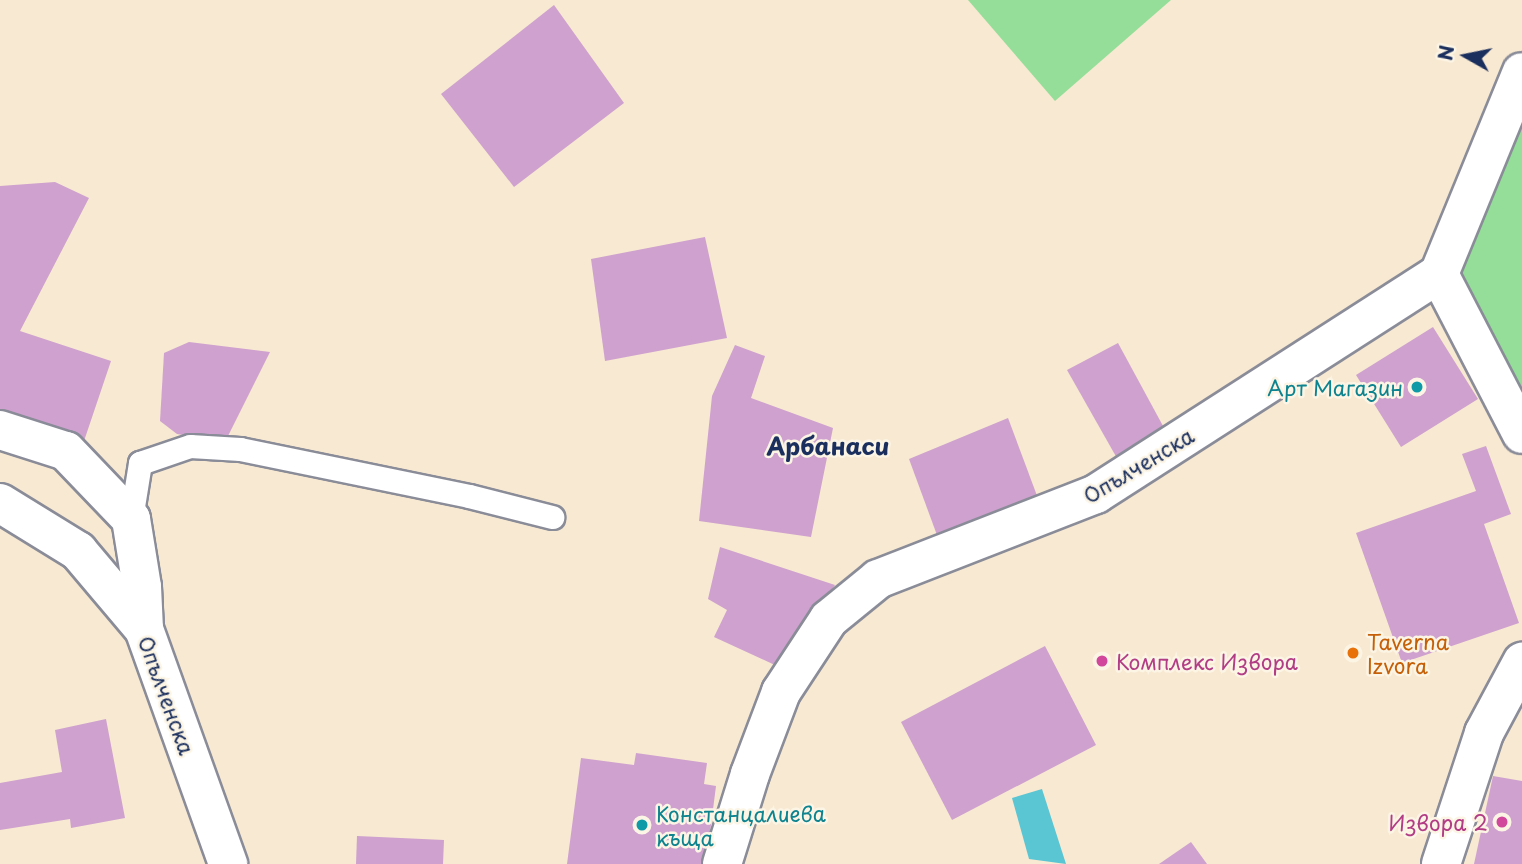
<!DOCTYPE html>
<meta charset="utf-8">
<style>
body{margin:0}
#map{position:relative;width:1522px;height:864px;overflow:hidden;background:#f8e9d2;font-family:"Playpen Sans",sans-serif}
div>[style]{position:absolute}
.green>*{inset:0;background:#95de99}
.water>*{inset:0;background:#5ac5d3}
.building>*{inset:0;background:#cea1ce}
.roads{filter:drop-shadow(2px 0 #8a8c98) drop-shadow(-2px 0 #8a8c98) drop-shadow(0 2px #8a8c98) drop-shadow(0 -2px #8a8c98)}
.service>*{height:23px;margin:-11.5px;padding:0 11.5px;transform-origin:11.5px;border-radius:11.5px;background:#fff}
.minor>*{height:38px;margin:-19px;padding:0 19px;transform-origin:19px;border-radius:19px;background:#fff}
.tertiary>*{height:38px;margin:-19px;padding:0 19px;transform-origin:19px;border-radius:19px;background:#fff}
.dots>*{width:19px;height:19px;translate:-50% -50%;box-sizing:border-box;border:4px solid #fcf5e5;border-radius:50%}
span{translate:-50% -50%;white-space:nowrap;text-align:center;line-height:1.15;-webkit-text-stroke:5px #fcf5e5;paint-order:stroke}
.culture-label{font-size:21px;color:#0d838f}
.right{translate:-100% -50%;text-align:right}
.left{translate:0 -50%;text-align:left}
.street-label{font-size:21px;color:#1b2f5e}
.food-label{font-size:21px;color:#c56008}
.hotel-label{font-size:21px;color:#b23c85}
.quarter-label{font-size:24px;color:#1b2f5e;font-weight:700}
.north{position:absolute;left:1431px;top:21px;width:70px;height:70px;-webkit-text-stroke:5px #fcf5e5;paint-order:stroke;rotate:279deg;font-size:19px;font-weight:700;line-height:28px;text-align:center;color:#1b2f5e}
.north::after{content:'';display:block;margin:auto;width:24px;height:32px;background:#1b2f5e;clip-path:polygon(50% 0,100% 100%,50% 72%,0 100%)}
</style>
<div id="map">
<div class="green">
<div style="clip-path:polygon(968px 0,1171px 0,1055px 101px)"></div>
<div style="clip-path:polygon(1522px 72px,1522px 434px,1439px 274px)"></div>
</div>
<div class="water">
<div style="clip-path:polygon(1042px 789px,1066px 864px,1029px 859px,1012px 798px)"></div>
</div>
<div class="building">
<div style="clip-path:polygon(554px 5px,624px 103px,514px 187px,441px 94px)"></div>
<div style="clip-path:polygon(55px 182px,89px 198px,20px 331px,111px 361px,84px 441px,0 412px,0 186px)"></div>
<div style="clip-path:polygon(705px 237px,727px 338px,605px 361px,591px 259px)"></div>
<div style="clip-path:polygon(1433px 327px,1478px 399px,1401px 447px,1356px 375px)"></div>
<div style="clip-path:polygon(189px 342px,270px 352px,225px 442px,177px 434px,160px 421px,164px 353px)"></div>
<div style="clip-path:polygon(1118px 343px,1169px 437px,1118px 460px,1067px 370px)"></div>
<div style="clip-path:polygon(735px 345px,765px 356px,751px 398px,833px 428px,811px 537px,699px 521px,712px 396px)"></div>
<div style="clip-path:polygon(1008px 418px,1042px 509px,941px 546px,909px 459px)"></div>
<div style="clip-path:polygon(1486px 446px,1511px 514px,1484px 524px,1519px 623px,1402px 663px,1356px 533px,1476px 491px,1462px 454px)"></div>
<div style="clip-path:polygon(720px 547px,835px 585px,777px 666px,714px 637px,727px 610px,708px 599px)"></div>
<div style="clip-path:polygon(1045px 646px,1096px 745px,952px 820px,901px 722px)"></div>
<div style="clip-path:polygon(106px 719px,125px 818px,71px 828px,70px 819px,0 830px,0 783px,62px 772px,55px 730px)"></div>
<div style="clip-path:polygon(636px 753px,707px 763px,704px 784px,716px 786px,706px 864px,567px 864px,581px 758px,634px 765px)"></div>
<div style="clip-path:polygon(1493px 776px,1522px 781px,1522px 864px,1474px 864px)"></div>
<div style="clip-path:polygon(357px 836px,444px 840px,443px 864px,356px 864px)"></div>
<div style="clip-path:polygon(1191px 842px,1207px 864px,1159px 864px)"></div>
</div>
<div class="roads">
<div class="service">
<div style="left:131px;top:519px;width:57px;rotate:-80.9deg"></div>
<div style="left:140px;top:463px;width:53px;rotate:-18.8deg"></div>
<div style="left:190px;top:446px;width:50px;rotate:3.4deg"></div>
<div style="left:240px;top:449px;width:234px;rotate:11.6deg"></div>
<div style="left:469px;top:496px;width:86px;rotate:14.2deg"></div>
</div>
<div class="minor">
<div style="left:1439px;top:274px;width:180px;rotate:62.6deg"></div>
<div style="left:0;top:430px;width:69px;rotate:17.7deg"></div>
<div style="left:66px;top:451px;width:94px;rotate:46.3deg"></div>
<div style="left:131px;top:519px;width:69px;rotate:80.8deg"></div>
<div style="left:142px;top:587px;width:42px;rotate:87.3deg"></div>
<div style="left:1441px;top:864px;width:138px;rotate:-71.8deg"></div>
<div style="left:1484px;top:733px;width:81px;rotate:-61.8deg"></div>
</div>
<div class="tertiary">
<div style="left:0;top:503px;width:92px;rotate:31.6deg"></div>
<div style="left:78px;top:551px;width:102px;rotate:49.8deg"></div>
<div style="left:144px;top:629px;width:250px;rotate:70.3deg"></div>
<div style="left:722px;top:864px;width:94px;rotate:-72.7deg"></div>
<div style="left:750px;top:774px;width:88px;rotate:-69.3deg"></div>
<div style="left:781px;top:692px;width:87px;rotate:-56.7deg"></div>
<div style="left:829px;top:619px;width:63px;rotate:-39.2deg"></div>
<div style="left:878px;top:579px;width:234px;rotate:-21.3deg"></div>
<div style="left:1096px;top:494px;width:407px;rotate:-32.7deg"></div>
<div style="left:1439px;top:274px;width:218px;rotate:-67.7deg"></div>
</div>
</div>
<div class="dots">
<div style="left:1417px;top:387px;background:#0f9aa8"></div>
<div style="left:1353px;top:653px;background:#e8710a"></div>
<div style="left:1102px;top:661px;background:#d1479c"></div>
<div style="left:1502px;top:822px;background:#d1479c"></div>
<div style="left:642px;top:825px;background:#0f9aa8"></div>
</div>
<div class="culture-label">
<span class="right" style="left:1403px;top:387px">Арт Магазин</span>
<span class="left" style="left:656px;top:825px">Констанцалиева<br>къща</span>
</div>
<div class="street-label">
<span style="left:1138px;top:465px;rotate:-31deg">Опълченска</span>
<span style="left:167px;top:695px;rotate:70deg">Опълченска</span>
</div>
<div class="food-label">
<span class="left" style="left:1367px;top:653px">Taverna<br>Izvora</span>
</div>
<div class="hotel-label">
<span class="left" style="left:1116px;top:661px">Комплекс Извора</span>
<span class="right" style="left:1488px;top:822px">Извора 2</span>
</div>
<div class="quarter-label">
<span style="left:828px;top:446px">Арбанаси</span>
</div>
<div class="north">N</div>
</div>
